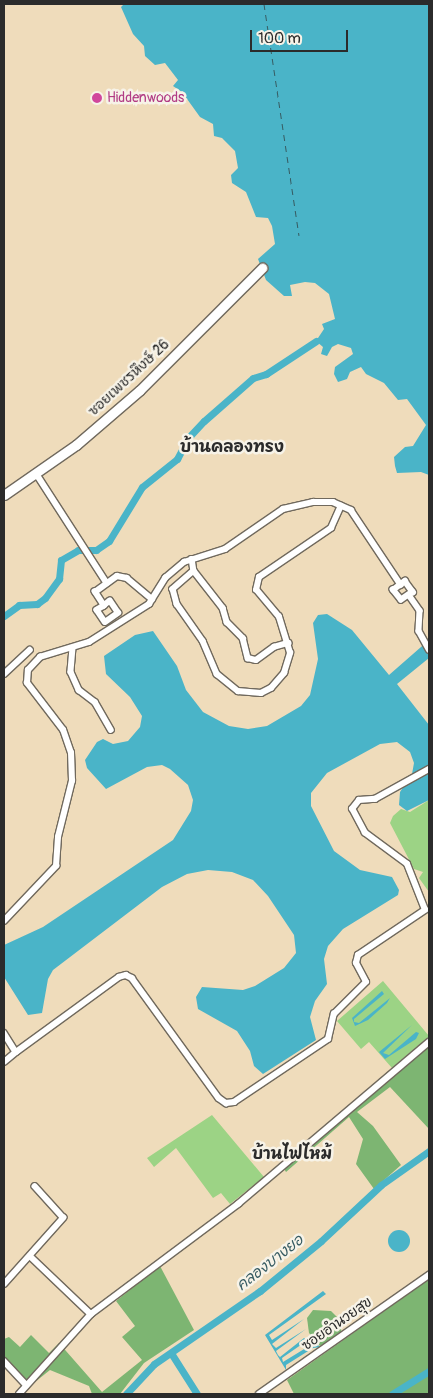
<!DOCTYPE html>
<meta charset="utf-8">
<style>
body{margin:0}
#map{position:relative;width:433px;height:1398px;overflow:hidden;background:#efdcbb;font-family:Pangolin,"Playpen Sans Thai",sans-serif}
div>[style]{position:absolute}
.green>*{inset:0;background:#9cd385}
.forest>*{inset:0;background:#7db572}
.water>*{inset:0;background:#4ab4c8}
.round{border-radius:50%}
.canal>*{height:7px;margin:-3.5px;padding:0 3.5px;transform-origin:3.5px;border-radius:3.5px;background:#4ab4c8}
.ferry>*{height:1px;margin-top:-0.5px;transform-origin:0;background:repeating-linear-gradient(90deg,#365b62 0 6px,transparent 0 11px)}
.roads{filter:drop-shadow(1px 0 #70695d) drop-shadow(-1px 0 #70695d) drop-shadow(0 1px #70695d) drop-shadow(0 -1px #70695d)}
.street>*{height:5.5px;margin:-2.75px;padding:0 2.75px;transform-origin:2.75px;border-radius:2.75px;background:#fff}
.secondary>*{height:9px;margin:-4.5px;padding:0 4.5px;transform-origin:4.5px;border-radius:4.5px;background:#fff}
.dots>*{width:14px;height:14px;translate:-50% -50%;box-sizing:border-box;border:2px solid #f7f3e8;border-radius:50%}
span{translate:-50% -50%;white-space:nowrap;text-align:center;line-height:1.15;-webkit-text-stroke:5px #f7f3e8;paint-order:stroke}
.hotel-label{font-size:14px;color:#b23c85}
.left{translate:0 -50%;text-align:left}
.street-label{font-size:14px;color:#2b2b2b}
.water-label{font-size:15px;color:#365b62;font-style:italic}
.quarter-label{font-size:16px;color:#2b2b2b;font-weight:700}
.frame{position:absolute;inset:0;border:5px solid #2b2b2b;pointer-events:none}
.scale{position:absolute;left:250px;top:30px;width:98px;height:22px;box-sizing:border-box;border:2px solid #2b2b2b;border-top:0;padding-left:6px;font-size:15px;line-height:18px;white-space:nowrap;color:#2b2b2b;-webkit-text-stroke:4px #f7f3e8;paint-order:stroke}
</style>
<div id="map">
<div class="green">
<div style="clip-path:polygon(429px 800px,429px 892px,419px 878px,423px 872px,414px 869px,390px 823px,393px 816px,401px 809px,410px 812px)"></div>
<div style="clip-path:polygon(383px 981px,429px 1036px,392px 1068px,369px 1042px,361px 1049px,337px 1021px)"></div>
<div style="clip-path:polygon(212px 1115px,264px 1177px,230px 1204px,221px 1193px,213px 1198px,176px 1148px,154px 1167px,147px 1158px)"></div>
</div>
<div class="forest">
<div style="clip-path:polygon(429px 1036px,429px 1129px,390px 1087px,357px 1112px,373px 1126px,401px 1165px,374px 1189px,356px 1164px,363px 1139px,349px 1117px,286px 1172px,281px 1164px)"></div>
<div style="clip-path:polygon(160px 1266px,194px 1330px,144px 1363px,120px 1394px,92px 1394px,89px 1386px,50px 1370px,30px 1386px,4px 1361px,4px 1339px,9px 1337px,20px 1347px,31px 1335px,49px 1353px,59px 1343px,102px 1392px,142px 1360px,122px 1337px,135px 1326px,116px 1301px)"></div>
<div style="clip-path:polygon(429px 1279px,429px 1394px,294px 1394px,287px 1380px)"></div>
<div style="clip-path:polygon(313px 1310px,331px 1311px,339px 1319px,342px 1334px,320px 1346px,309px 1333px,307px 1318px)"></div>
</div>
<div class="water">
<div style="clip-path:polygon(124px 4px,429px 4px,429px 475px,421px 472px,397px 473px,395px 466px,394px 457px,405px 447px,413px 446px,426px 425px,407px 399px,398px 400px,384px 383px,366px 374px,361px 367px,350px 372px,347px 379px,338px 382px,334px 374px,335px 367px,353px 354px,351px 348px,338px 344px,332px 347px,327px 356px,321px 354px,323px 347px,316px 341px,324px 329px,322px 324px,335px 319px,329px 294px,315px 283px,305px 282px,290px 285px,292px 296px,284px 296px,266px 280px,258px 259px,275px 244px,272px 226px,268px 218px,256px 217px,246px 192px,232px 183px,231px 175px,238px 168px,235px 151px,222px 138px,214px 136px,213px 124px,200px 117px,182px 92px,173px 86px,178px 80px,165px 63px,155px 65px,145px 56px,144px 46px,133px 34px,121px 7px)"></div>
<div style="clip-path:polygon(327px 614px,352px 630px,389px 675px,429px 640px,429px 658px,397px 684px,429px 725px,429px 800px,407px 811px,399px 805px,400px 792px,412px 774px,414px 763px,410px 752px,397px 742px,380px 744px,327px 773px,311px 793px,311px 806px,334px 851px,360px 870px,392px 877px,399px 890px,398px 895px,343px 929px,328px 946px,324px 959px,327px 984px,315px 1001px,310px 1017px,316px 1040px,263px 1074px,254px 1066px,250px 1051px,237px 1031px,198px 1009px,196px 997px,202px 987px,243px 990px,255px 986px,284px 968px,296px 953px,294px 935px,268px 896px,253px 880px,232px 872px,208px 870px,187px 874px,162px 887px,53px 970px,48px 979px,42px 1013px,28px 1015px,4px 977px,4px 945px,43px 927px,173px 840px,191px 811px,193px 800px,188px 785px,170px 769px,162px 765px,147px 767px,106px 789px,87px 768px,85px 760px,97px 742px,103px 739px,113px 744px,128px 741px,140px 727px,142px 716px,130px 697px,106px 674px,104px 656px,135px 635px,153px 631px,177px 666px,186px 690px,203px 712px,229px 726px,248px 729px,267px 726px,301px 706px,310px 695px,318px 659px,313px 623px,318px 615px)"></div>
<div style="clip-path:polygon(382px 991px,384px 994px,354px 1019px,354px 1022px,359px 1023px,390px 998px,387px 1003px,368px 1020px,355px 1026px,352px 1018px)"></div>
<div style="clip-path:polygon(412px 1025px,383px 1053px,389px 1055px,416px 1032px,419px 1033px,416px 1039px,385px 1059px,379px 1052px)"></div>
<div class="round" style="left:388px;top:1230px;width:22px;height:22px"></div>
<div style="clip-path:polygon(323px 1291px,326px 1294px,269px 1335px,272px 1340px,304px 1319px,272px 1344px,276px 1348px,306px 1329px,276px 1351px,278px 1355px,280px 1357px,304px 1338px,308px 1340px,282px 1358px,283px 1362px,314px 1343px,321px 1347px,313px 1348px,286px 1365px,286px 1370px,265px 1335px)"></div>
</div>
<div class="canal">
<div style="left:4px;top:616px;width:19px;rotate:-36deg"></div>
<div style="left:19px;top:605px;width:18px;rotate:-3deg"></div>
<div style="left:37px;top:604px;width:10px;rotate:-37deg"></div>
<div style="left:45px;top:598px;width:24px;rotate:-54deg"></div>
<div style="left:59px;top:579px;width:19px;rotate:-84deg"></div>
<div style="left:61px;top:560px;width:20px;rotate:-30deg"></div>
<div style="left:78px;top:550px;width:18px"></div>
<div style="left:96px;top:550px;width:16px;rotate:-35deg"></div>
<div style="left:109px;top:541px;width:63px;rotate:-58.6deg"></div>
<div style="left:142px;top:487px;width:45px;rotate:-38.7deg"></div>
<div style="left:177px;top:459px;width:24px;rotate:-62deg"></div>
<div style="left:188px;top:438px;width:23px;rotate:-47deg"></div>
<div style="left:204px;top:421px;width:65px;rotate:-41.3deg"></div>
<div style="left:253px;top:378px;width:14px;rotate:-17deg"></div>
<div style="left:266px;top:374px;width:60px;rotate:-33.4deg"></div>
<div style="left:171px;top:1353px;width:49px;rotate:57.6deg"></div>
<div style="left:126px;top:1394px;width:41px;rotate:-47deg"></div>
<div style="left:154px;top:1364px;width:129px;rotate:-34.6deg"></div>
<div style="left:260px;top:1291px;width:79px;rotate:-39.3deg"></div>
<div style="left:321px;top:1241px;width:82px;rotate:-43deg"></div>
<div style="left:381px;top:1185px;width:59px;rotate:-35.3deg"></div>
<div style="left:392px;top:1394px;width:44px;rotate:-31.9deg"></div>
</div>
<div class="ferry">
<div style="left:264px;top:4px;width:234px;rotate:81.4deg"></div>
</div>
<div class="roads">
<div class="street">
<div style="left:36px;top:473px;width:131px;rotate:57.2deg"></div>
<div style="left:192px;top:559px;width:12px;rotate:81deg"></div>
<div style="left:194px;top:571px;width:47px;rotate:51.9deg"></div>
<div style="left:223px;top:608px;width:15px;rotate:74deg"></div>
<div style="left:227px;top:622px;width:23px;rotate:45deg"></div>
<div style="left:243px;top:638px;width:21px;rotate:76deg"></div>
<div style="left:248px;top:658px;width:8px;rotate:14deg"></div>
<div style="left:256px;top:660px;width:22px;rotate:-36deg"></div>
<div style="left:274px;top:647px;width:15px;rotate:-16deg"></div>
<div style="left:194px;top:571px;width:28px;rotate:139deg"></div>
<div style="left:173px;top:589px;width:16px;rotate:75deg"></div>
<div style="left:177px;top:604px;width:45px;rotate:54.9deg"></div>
<div style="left:203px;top:641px;width:36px;rotate:67deg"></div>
<div style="left:217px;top:674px;width:27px;rotate:39deg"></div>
<div style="left:238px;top:691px;width:23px;rotate:5deg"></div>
<div style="left:261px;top:693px;width:11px;rotate:-27deg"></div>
<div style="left:271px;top:688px;width:20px;rotate:-49deg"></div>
<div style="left:284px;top:673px;width:21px;rotate:-73deg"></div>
<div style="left:290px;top:653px;width:38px;rotate:-107deg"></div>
<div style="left:279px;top:617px;width:35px;rotate:-130deg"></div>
<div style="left:256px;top:590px;width:13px;rotate:-77deg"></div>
<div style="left:259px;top:577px;width:87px;rotate:-34.2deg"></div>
<div style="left:331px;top:528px;width:24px;rotate:-66deg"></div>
<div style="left:405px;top:581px;width:14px;rotate:54deg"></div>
<div style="left:413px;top:592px;width:14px;rotate:146deg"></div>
<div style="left:401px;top:600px;width:13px;rotate:-129deg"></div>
<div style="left:393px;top:590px;width:15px;rotate:-37deg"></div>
<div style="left:409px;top:595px;width:19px;rotate:55deg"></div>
<div style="left:420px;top:611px;width:20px;rotate:93deg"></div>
<div style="left:419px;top:631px;width:21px;rotate:61deg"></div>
<div style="left:104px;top:606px;width:8px;rotate:150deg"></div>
<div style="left:97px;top:610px;width:14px;rotate:56deg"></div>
<div style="left:105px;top:622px;width:16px;rotate:-35deg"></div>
<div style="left:118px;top:613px;width:14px;rotate:-124deg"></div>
<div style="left:110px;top:601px;width:8px;rotate:140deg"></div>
<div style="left:104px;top:606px;width:17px;rotate:-123deg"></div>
<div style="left:95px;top:592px;width:27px;rotate:-36deg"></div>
<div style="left:117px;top:576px;width:10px;rotate:11deg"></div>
<div style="left:127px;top:578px;width:33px;rotate:40deg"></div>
<div style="left:73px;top:648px;width:24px;rotate:95deg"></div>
<div style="left:71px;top:672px;width:20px;rotate:66deg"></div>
<div style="left:79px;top:690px;width:20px;rotate:37deg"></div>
<div style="left:95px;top:702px;width:32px;rotate:60deg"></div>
<div style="left:4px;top:674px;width:35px;rotate:-43deg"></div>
<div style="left:4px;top:921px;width:76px;rotate:-46.6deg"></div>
<div style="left:56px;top:866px;width:29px;rotate:-86deg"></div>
<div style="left:58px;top:837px;width:58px;rotate:-76deg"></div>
<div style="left:72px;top:781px;width:28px;rotate:-92deg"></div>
<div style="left:71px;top:753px;width:24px;rotate:-109deg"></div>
<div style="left:63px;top:730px;width:59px;rotate:-127.5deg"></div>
<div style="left:27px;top:683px;width:13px;rotate:-86deg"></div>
<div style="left:28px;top:670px;width:18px;rotate:-47deg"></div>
<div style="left:40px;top:657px;width:51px;rotate:-17deg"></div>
<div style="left:89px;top:642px;width:71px;rotate:-32.3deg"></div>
<div style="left:149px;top:604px;width:31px;rotate:-58deg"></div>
<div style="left:165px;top:578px;width:25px;rotate:-40deg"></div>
<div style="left:184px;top:562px;width:43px;rotate:-17.6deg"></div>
<div style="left:225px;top:549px;width:70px;rotate:-34.6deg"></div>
<div style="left:283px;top:509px;width:31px;rotate:-13deg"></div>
<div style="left:313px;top:502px;width:20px"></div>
<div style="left:333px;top:502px;width:20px;rotate:24deg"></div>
<div style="left:351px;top:510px;width:90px;rotate:56.3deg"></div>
<div style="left:4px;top:1033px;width:22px;rotate:58deg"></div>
<div style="left:16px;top:1052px;width:127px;rotate:-36.1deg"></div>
<div style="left:119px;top:977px;width:7px;rotate:-16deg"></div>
<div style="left:126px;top:975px;width:7px;rotate:27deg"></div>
<div style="left:132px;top:978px;width:148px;rotate:54.1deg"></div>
<div style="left:219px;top:1098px;width:9px;rotate:36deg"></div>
<div style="left:226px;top:1103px;width:8px;rotate:-7deg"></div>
<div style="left:234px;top:1102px;width:113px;rotate:-33.8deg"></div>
<div style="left:328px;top:1039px;width:26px;rotate:-77deg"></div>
<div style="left:334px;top:1014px;width:45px;rotate:-45deg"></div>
<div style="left:366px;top:982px;width:21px;rotate:-118deg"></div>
<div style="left:356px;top:963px;width:8px;rotate:-76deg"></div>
<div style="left:358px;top:955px;width:81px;rotate:-33.9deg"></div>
<div style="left:425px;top:910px;width:49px;rotate:-111.4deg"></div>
<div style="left:407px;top:864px;width:52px;rotate:-143.6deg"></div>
<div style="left:365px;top:833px;width:27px;rotate:-118deg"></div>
<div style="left:352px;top:809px;width:11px;rotate:-52deg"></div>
<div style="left:359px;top:800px;width:16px;rotate:-4deg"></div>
<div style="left:375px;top:799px;width:62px;rotate:-29.1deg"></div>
<div style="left:4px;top:1062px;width:16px;rotate:-40deg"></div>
<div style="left:30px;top:1256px;width:84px;rotate:43.6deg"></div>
<div style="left:4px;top:1284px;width:89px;rotate:-48.2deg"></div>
<div style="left:63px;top:1218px;width:42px;rotate:-132.1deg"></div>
<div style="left:4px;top:1361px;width:33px;rotate:47deg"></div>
<div style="left:19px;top:1394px;width:108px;rotate:-48deg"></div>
<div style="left:91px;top:1314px;width:184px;rotate:-36.8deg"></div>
<div style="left:238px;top:1204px;width:250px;rotate:-40.3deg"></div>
<div style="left:259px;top:1394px;width:208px;rotate:-35deg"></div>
</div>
<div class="secondary">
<div style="left:4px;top:495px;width:88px;rotate:-34.8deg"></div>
<div style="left:76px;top:445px;width:84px;rotate:-40.7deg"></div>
<div style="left:140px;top:390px;width:173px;rotate:-45deg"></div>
</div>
</div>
<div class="dots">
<div style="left:97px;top:98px;background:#d1479c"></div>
</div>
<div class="hotel-label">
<span class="left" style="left:107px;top:98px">Hiddenwoods</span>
</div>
<div class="street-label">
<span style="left:129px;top:378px;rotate:-43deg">ซอยเพชรหึงษ์ 26</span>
<span style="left:337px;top:1324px;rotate:-35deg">ซอยอำนวยสุข</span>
</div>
<div class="water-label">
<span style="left:270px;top:1263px;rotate:-38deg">คลองบางยอ</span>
</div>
<div class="quarter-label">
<span style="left:232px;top:447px">บ้านคลองทรง</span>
<span style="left:292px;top:1154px">บ้านไฟไหม้</span>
</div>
<div class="frame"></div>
<div class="scale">100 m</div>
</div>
